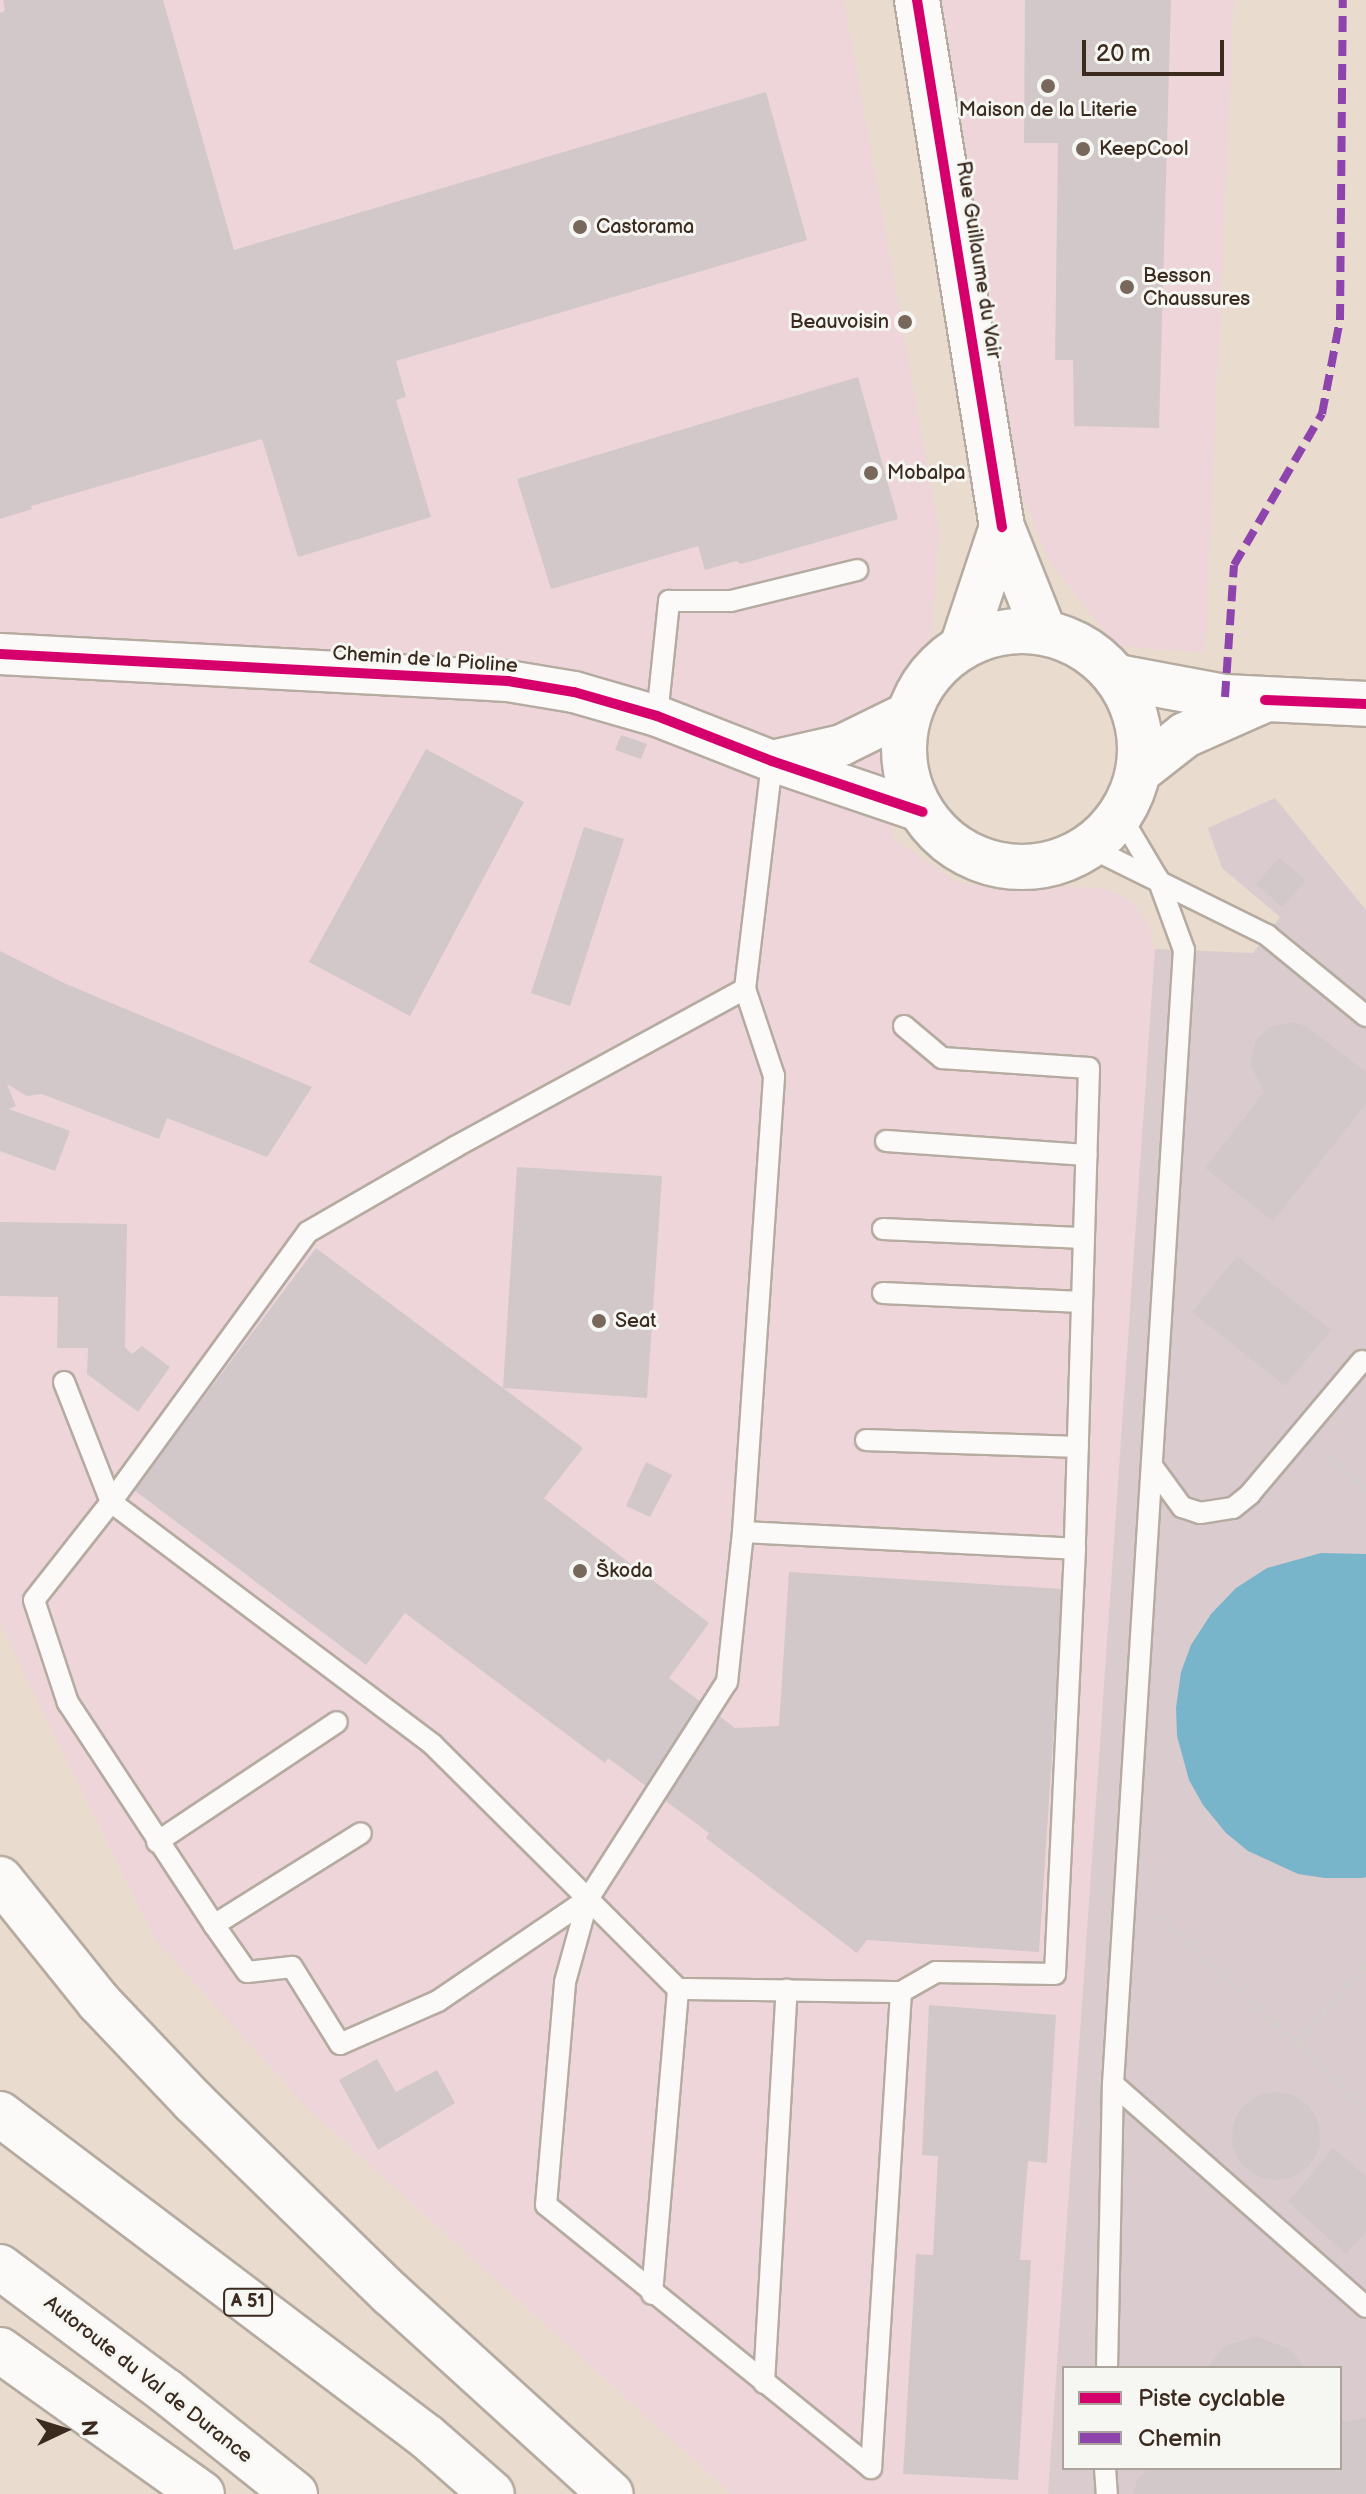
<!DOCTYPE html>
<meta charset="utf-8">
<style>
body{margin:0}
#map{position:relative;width:1366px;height:2494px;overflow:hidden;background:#e9dbcd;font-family:"Balsamiq Sans",sans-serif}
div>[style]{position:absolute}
.built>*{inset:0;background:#edd5d9}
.industrial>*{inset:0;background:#dacbcf}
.water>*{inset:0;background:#79b5ca}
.building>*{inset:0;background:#d2c8ca}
.round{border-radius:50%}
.path>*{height:5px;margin-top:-2.5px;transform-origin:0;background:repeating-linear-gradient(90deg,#d5d0cb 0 6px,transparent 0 12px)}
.roads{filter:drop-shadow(2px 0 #b5aba1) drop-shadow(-2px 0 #b5aba1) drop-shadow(0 2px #b5aba1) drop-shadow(0 -2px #b5aba1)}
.lane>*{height:20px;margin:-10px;padding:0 10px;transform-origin:10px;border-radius:10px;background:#fcfaf8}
.street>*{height:40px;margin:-20px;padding:0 20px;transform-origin:20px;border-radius:20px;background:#fcfaf8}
.secondary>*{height:44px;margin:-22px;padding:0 22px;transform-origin:22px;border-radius:22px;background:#fcfaf8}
.secondary>.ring{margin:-22px;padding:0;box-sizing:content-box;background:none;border:44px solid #fcfaf8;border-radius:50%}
.highway>*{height:44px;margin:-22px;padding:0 22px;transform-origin:22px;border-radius:22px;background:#fcfaf8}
.quiet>*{height:8px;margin-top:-4px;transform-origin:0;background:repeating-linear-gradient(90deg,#8e44ad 0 16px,transparent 0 24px)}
.cycleway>*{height:10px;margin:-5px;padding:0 5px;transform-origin:5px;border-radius:5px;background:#d6006c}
.dots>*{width:22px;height:22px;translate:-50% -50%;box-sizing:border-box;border:4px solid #f6f6f2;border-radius:50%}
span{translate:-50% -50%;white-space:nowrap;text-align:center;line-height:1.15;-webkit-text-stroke:6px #f6f6f2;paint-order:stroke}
.shield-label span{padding:2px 6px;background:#f6f6f2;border:2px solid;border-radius:6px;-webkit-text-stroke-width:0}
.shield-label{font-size:18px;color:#3b2a1e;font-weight:700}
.poi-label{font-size:20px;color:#3b2a1e}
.left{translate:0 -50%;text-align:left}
.right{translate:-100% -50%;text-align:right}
.street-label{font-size:20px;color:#3b2a1e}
.legend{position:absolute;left:1062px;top:2366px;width:280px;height:104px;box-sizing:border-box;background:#f6f6f2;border:2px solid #aba49d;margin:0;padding:10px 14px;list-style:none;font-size:24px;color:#3b2a1e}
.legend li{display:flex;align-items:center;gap:16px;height:40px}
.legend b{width:40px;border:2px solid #aba49d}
.north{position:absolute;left:24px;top:2390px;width:80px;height:80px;-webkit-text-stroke:6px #f6f6f2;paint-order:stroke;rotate:86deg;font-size:22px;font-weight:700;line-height:32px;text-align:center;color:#3b2a1e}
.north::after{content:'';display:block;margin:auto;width:28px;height:36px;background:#3b2a1e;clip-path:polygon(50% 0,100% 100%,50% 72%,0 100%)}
.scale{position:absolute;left:1082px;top:40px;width:142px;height:36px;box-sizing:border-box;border:4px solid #3b2a1e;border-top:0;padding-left:10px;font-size:24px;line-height:28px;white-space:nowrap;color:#3b2a1e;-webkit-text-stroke:6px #f6f6f2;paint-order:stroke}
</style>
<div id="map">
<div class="built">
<div style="clip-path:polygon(0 0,844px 0,939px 532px,931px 641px,881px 706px,893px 838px,955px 881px,999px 890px,1070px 886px,1108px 889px,1134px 903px,1150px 929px,1155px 949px,1048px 2494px,731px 2494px,306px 2107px,155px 1939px,0 1623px)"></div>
<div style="clip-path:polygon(942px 0,1234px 0,1205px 653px,1115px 646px,1046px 556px,1021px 491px)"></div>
</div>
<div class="industrial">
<div style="clip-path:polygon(evenodd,1275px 798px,1366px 910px,1366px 2494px,1048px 2494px,1155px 949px,1253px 953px,1280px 917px,1222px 868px,1208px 828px,1275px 798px,1064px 2368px,1340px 2368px,1340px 2468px,1064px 2468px,1064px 2368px)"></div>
</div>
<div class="water">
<div style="clip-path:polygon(1321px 1553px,1366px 1554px,1366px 1877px,1362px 1878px,1325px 1878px,1298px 1874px,1248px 1851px,1226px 1833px,1203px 1805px,1189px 1780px,1177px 1736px,1176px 1708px,1181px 1672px,1191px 1645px,1211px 1614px,1236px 1588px,1267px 1568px)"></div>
</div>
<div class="building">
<div style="clip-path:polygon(3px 0,163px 0,234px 250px,766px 92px,807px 240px,396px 361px,406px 397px,396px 400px,431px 517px,298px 557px,262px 439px,31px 506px,32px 509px,0 519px,0 13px,5px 11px)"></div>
<div style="clip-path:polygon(1025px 0,1171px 0,1159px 428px,1074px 426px,1073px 360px,1055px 360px,1058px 143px,1024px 143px)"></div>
<div style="clip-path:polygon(858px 377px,898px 519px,741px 564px,736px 561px,705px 570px,698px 546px,551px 589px,517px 479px)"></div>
<div style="clip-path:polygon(621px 735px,647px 744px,641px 759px,615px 750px)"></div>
<div style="clip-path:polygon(426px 749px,524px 802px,410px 1016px,309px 962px)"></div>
<div style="clip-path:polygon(584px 827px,624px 839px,570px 1006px,531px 993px)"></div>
<div style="clip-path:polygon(1279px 858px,1306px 880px,1282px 907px,1256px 884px)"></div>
<div style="clip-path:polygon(0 951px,66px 984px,312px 1087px,267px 1157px,167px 1118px,159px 1139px,42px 1094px,27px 1096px,7px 1084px,16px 1106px,9px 1109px,70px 1131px,55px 1171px,0 1151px)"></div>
<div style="clip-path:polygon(1291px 1022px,1306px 1026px,1366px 1072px,1366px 1104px,1273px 1221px,1205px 1168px,1264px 1092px,1250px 1064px,1256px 1040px,1268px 1028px)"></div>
<div style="clip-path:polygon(517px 1167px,662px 1176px,647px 1398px,503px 1388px)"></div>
<div style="clip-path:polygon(0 1222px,127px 1224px,125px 1347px,132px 1354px,142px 1346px,170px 1367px,138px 1412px,87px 1374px,88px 1348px,57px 1348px,58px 1297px,0 1296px)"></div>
<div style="clip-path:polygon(316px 1248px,583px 1448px,544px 1498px,709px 1623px,669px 1678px,735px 1728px,779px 1726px,789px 1572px,1063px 1589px,1039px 1952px,867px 1940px,857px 1953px,706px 1838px,709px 1833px,608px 1758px,605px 1763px,405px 1613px,366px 1665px,134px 1490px)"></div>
<div style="clip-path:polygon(1237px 1256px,1331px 1330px,1285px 1386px,1192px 1312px)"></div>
<div style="clip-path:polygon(646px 1462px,672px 1475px,650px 1517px,626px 1506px)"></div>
<div style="clip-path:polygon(929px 2005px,1056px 2015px,1047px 2163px,1028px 2161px,1024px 2207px,1020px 2260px,1031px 2260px,1018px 2480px,903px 2474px,916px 2254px,933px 2255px,938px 2156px,922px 2155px)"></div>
<div style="clip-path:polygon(377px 2059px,396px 2092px,437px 2070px,455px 2103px,378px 2150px,339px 2080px)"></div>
<div class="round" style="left:1232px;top:2092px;width:88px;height:88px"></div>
<div style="clip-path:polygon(1333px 2148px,1366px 2176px,1366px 2232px,1346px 2254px,1288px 2202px)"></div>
<div style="clip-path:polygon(1257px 2337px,1290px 2349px,1306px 2368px,1206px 2368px,1226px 2345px)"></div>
<div style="clip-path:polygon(1366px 2418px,1366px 2494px,1133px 2494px,1137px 2480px,1148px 2468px,1340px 2468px,1340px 2422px)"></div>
</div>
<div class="path">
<div style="left:1328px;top:1455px;width:50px;rotate:41deg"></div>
<div style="left:1159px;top:1917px;width:186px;rotate:42.2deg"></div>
<div style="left:1366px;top:1965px;width:103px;rotate:131.9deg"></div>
<div style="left:1297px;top:2042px;width:98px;rotate:45deg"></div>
</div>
<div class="roads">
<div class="lane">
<div style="left:657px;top:716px;width:116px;rotate:-84deg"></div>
<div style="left:669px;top:601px;width:62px"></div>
<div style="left:731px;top:601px;width:130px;rotate:-13.8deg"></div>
<div style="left:1089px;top:847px;width:199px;rotate:26.3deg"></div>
<div style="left:1267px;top:935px;width:128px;rotate:39.3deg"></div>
<div style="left:904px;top:1026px;width:50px;rotate:40.1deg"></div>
<div style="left:942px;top:1058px;width:147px;rotate:3.9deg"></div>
<div style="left:1089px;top:1068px;width:481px;rotate:91.7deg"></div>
<div style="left:886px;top:1141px;width:201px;rotate:4deg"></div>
<div style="left:883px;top:1229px;width:201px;rotate:2.6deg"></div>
<div style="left:883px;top:1293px;width:199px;rotate:2.6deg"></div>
<div style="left:64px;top:1382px;width:129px;rotate:68.6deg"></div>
<div style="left:111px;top:1502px;width:334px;rotate:-53.9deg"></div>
<div style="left:308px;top:1232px;width:170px;rotate:-30deg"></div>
<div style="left:455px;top:1147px;width:330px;rotate:-28.6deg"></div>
<div style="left:866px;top:1440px;width:212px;rotate:1.9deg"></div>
<div style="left:1152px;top:1466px;width:51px;rotate:53.8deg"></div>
<div style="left:1182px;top:1507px;width:19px;rotate:18deg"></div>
<div style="left:1200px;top:1513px;width:33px;rotate:-9deg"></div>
<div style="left:1233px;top:1508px;width:22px;rotate:-39deg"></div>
<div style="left:1250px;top:1494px;width:174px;rotate:-49.9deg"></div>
<div style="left:743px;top:1532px;width:332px;rotate:2.9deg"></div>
<div style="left:1075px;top:1549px;width:425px;rotate:92.7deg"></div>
<div style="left:1055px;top:1974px;width:119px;rotate:-179deg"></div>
<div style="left:936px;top:1972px;width:40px;rotate:150.3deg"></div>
<div style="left:157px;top:1842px;width:216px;rotate:-33.7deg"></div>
<div style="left:588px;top:1899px;width:181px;rotate:145.8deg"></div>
<div style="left:438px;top:2001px;width:107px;rotate:156.3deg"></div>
<div style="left:340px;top:2044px;width:91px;rotate:-121.9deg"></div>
<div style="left:292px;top:1967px;width:45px;rotate:173.7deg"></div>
<div style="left:247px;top:1972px;width:57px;rotate:-125.1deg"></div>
<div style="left:214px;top:1925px;width:266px;rotate:-123.3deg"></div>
<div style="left:68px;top:1703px;width:108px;rotate:-108.3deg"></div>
<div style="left:34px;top:1600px;width:125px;rotate:-51.8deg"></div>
<div style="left:111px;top:1502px;width:403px;rotate:37deg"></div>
<div style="left:433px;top:1745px;width:218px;rotate:44.8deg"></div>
<div style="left:588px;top:1899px;width:127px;rotate:45deg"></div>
<div style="left:678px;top:1989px;width:223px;rotate:0.8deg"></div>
<div style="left:901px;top:1992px;width:477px;rotate:93.6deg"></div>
<div style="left:871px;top:2468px;width:418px;rotate:-141deg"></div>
<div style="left:546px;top:2205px;width:224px;rotate:-85.1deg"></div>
<div style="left:565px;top:1982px;width:86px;rotate:-74.5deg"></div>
<div style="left:588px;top:1899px;width:258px;rotate:-57.4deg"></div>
<div style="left:727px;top:1682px;width:151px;rotate:-83.9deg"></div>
<div style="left:743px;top:1532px;width:457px;rotate:-86.1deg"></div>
<div style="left:774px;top:1076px;width:92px;rotate:-108.4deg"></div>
<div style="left:745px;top:989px;width:230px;rotate:-83.2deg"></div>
<div style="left:214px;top:1925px;width:173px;rotate:-32deg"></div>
<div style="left:1113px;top:2084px;width:337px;rotate:41.4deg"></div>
<div style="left:652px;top:2294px;width:306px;rotate:-85.1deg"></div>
<div style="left:1107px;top:2368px;width:284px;rotate:-88.8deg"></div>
<div style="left:1113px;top:2084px;width:1136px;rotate:-86.42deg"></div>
<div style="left:1184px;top:950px;width:76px;rotate:-110.1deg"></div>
<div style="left:1158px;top:879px;width:74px;rotate:-120.7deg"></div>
<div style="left:764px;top:2383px;width:394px;rotate:-86.7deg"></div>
<div style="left:1105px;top:2468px;width:26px;rotate:86deg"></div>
</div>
<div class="street">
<div style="left:0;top:654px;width:509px;rotate:3.04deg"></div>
<div style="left:508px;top:681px;width:67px;rotate:9.5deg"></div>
<div style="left:574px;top:692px;width:86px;rotate:16.1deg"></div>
<div style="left:657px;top:716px;width:123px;rotate:21.4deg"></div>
<div style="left:772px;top:761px;width:159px;rotate:18.7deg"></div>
<div style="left:772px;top:761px;width:72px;rotate:-12.9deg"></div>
<div style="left:842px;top:745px;width:75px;rotate:-26.2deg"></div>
</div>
<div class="secondary">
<div style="left:917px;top:0;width:534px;rotate:80.84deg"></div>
<div style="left:1002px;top:527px;width:113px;rotate:68.2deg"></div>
<div class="ring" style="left:904px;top:631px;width:192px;height:192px"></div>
<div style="left:962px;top:647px;width:126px;rotate:-71.6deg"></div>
<div style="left:1117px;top:677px;width:110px;rotate:10.5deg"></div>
<div style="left:1225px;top:697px;width:141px;rotate:2.8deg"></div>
<div style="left:1138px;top:772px;width:60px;rotate:-38.2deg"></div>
<div style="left:1185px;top:735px;width:84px;rotate:-23.8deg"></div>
</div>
<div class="highway">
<div style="left:0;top:1879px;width:158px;rotate:51.2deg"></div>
<div style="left:99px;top:2002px;width:138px;rotate:46.5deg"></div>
<div style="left:194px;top:2102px;width:275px;rotate:44.3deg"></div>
<div style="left:391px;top:2294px;width:297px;rotate:42.3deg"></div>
<div style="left:0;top:2114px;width:535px;rotate:37.11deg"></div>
<div style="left:427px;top:2437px;width:86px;rotate:41.2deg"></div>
<div style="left:0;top:2267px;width:207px;rotate:36.8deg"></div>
<div style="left:166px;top:2391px;width:165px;rotate:38.6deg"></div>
<div style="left:0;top:2350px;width:248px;rotate:35.5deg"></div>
</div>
</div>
<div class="quiet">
<div style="left:1225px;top:697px;width:132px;rotate:-86.1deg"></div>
<div style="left:1234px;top:565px;width:175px;rotate:-59.8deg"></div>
<div style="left:1322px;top:414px;width:96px;rotate:-79.2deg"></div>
<div style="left:1340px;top:320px;width:320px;rotate:-89.5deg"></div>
</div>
<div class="cycleway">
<div style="left:917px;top:0;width:534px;rotate:80.84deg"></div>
<div style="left:0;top:654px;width:509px;rotate:3.04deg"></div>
<div style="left:508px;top:681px;width:67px;rotate:9.5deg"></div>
<div style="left:574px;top:692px;width:86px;rotate:16.1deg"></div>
<div style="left:657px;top:716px;width:123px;rotate:21.4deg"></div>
<div style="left:772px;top:761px;width:159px;rotate:18.7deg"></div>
<div style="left:1265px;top:700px;width:101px;rotate:2.3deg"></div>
</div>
<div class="dots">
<div style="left:1048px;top:86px;background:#78685b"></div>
<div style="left:1083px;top:149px;background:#78685b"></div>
<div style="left:580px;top:227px;background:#78685b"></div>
<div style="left:1127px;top:287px;background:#78685b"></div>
<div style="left:905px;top:322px;background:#78685b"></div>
<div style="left:871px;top:473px;background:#78685b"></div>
<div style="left:599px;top:1321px;background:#78685b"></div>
<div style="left:580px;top:1571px;background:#78685b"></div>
</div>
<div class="shield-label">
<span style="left:248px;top:2302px">A 51</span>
</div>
<div class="poi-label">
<span style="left:1048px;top:110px">Maison de la Literie</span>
<span class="left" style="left:1099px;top:149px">KeepCool</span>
<span class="left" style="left:596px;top:227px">Castorama</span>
<span class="left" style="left:1143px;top:288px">Besson<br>Chaussures</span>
<span class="right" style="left:889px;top:322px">Beauvoisin</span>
<span class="left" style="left:887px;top:473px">Mobalpa</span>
<span class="left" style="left:615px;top:1321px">Seat</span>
<span class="left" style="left:596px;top:1571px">Škoda</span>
</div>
<div class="street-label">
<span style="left:978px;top:260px;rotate:81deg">Rue Guillaume du Vair</span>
<span style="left:425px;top:660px;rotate:4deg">Chemin de la Pioline</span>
<span style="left:148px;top:2380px;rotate:38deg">Autoroute du Val de Durance</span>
</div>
<ul class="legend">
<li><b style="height:10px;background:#d6006c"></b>Piste cyclable</li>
<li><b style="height:10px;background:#8e44ad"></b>Chemin</li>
</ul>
<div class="north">N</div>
<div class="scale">20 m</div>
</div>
